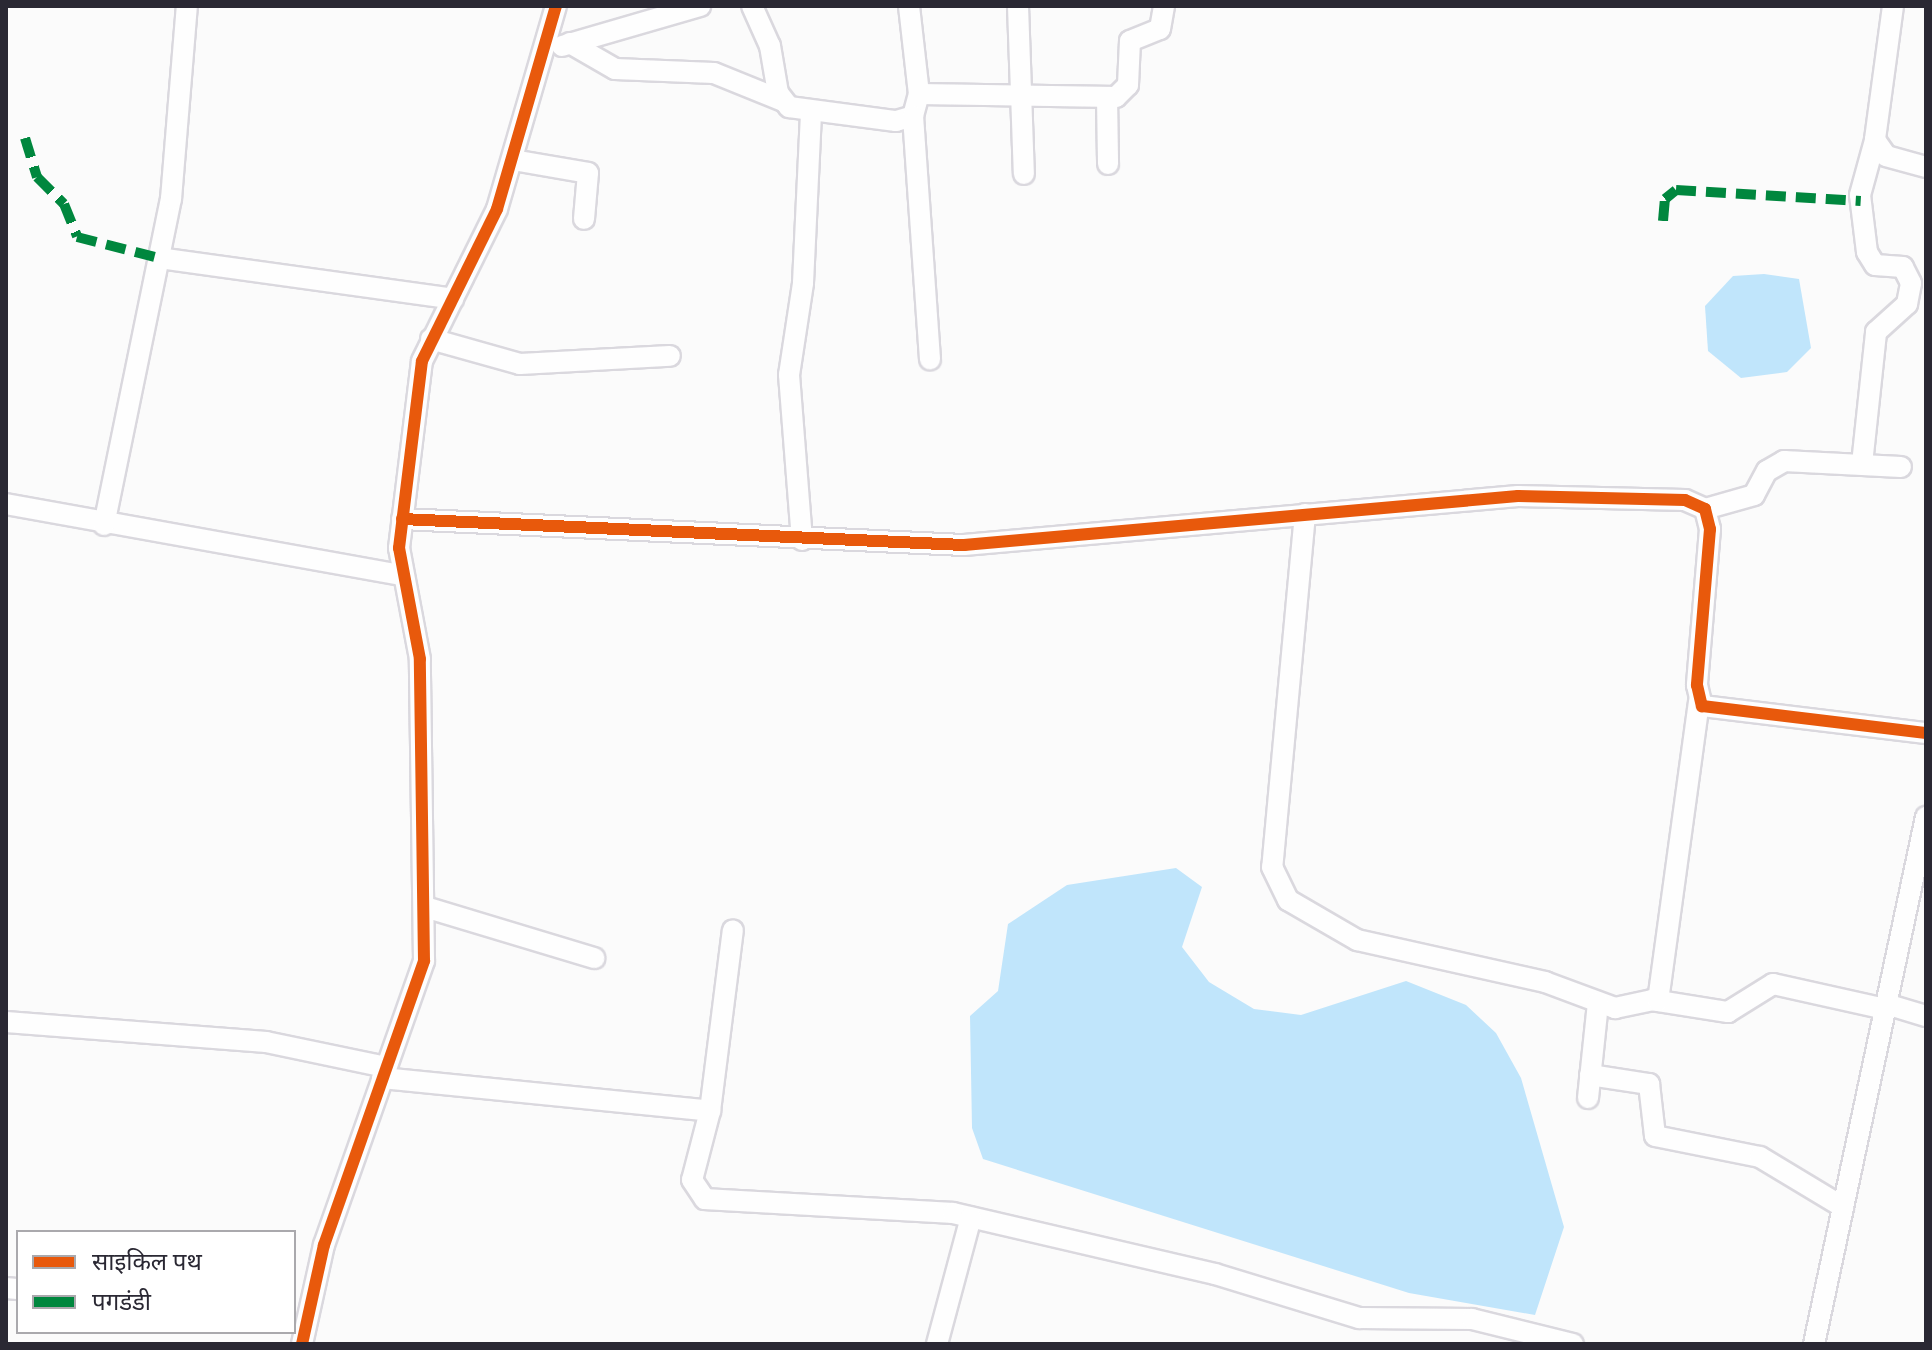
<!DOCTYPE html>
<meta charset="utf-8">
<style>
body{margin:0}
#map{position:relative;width:1932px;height:1350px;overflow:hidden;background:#fbfbfb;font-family:"IBM Plex Sans","Noto Sans Devanagari",sans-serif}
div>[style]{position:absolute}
.water>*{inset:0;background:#c0e5fb}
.roads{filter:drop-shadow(2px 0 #dad8de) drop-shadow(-2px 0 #dad8de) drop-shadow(0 2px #dad8de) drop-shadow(0 -2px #dad8de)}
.minor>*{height:20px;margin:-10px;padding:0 10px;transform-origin:10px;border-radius:10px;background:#fefefe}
.quiet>*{height:10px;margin-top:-5px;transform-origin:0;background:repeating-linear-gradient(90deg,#00873e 0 20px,transparent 0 30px)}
.cycleway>*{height:12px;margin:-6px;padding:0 6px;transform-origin:6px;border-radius:6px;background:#e8590c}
span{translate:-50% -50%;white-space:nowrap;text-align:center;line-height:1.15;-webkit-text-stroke:8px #fff;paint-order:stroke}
.frame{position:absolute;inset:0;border:8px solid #2a2833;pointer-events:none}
.legend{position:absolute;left:16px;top:1230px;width:280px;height:104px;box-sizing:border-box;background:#fff;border:2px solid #aaa9ad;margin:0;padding:10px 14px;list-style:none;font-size:24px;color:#2a2833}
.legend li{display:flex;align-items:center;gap:16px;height:40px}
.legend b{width:40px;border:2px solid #aaa9ad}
</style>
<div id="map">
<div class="water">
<div style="clip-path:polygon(1764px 274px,1799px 279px,1811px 348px,1787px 372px,1741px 378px,1708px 351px,1705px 306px,1733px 276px)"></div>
<div style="clip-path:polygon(1176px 868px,1202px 887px,1182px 947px,1209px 982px,1254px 1009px,1301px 1015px,1406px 981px,1466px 1005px,1496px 1033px,1521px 1078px,1564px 1227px,1535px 1315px,1409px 1293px,983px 1159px,972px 1128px,970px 1016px,998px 991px,1008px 924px,1067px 885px)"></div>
</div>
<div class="roads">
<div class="minor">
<div style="left:752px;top:6px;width:44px;rotate:65.8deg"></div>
<div style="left:770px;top:46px;width:48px;rotate:80.3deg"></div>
<div style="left:778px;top:93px;width:18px;rotate:52deg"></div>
<div style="left:789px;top:107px;width:108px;rotate:7.5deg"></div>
<div style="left:896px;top:121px;width:18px;rotate:-16deg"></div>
<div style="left:913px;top:116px;width:23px;rotate:-75deg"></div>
<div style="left:919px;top:94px;width:89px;rotate:-96.5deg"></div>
<div style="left:1018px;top:6px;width:168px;rotate:88deg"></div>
<div style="left:1893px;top:6px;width:135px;rotate:97.7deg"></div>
<div style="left:1875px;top:140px;width:19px;rotate:55deg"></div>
<div style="left:1886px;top:156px;width:41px;rotate:15.4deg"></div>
<div style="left:570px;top:43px;width:52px;rotate:30deg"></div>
<div style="left:615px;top:69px;width:99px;rotate:2.3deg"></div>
<div style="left:714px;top:73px;width:74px;rotate:22.1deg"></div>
<div style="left:562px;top:46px;width:144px;rotate:-16.2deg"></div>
<div style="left:919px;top:94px;width:197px;rotate:0.9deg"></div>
<div style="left:1116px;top:97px;width:17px;rotate:-45deg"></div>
<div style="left:1128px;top:85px;width:44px;rotate:-87.4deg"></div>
<div style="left:1130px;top:41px;width:32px;rotate:-22deg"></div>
<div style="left:1160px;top:29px;width:23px;rotate:-80deg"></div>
<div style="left:1107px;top:97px;width:67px;rotate:89.1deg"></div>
<div style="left:913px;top:116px;width:244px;rotate:86deg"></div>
<div style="left:513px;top:160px;width:76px;rotate:9.8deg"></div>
<div style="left:588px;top:173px;width:46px;rotate:95deg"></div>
<div style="left:159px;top:258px;width:297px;rotate:7.9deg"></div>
<div style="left:431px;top:339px;width:92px;rotate:15.7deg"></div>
<div style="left:520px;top:364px;width:150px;rotate:-3.1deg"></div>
<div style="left:1862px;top:464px;width:133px;rotate:-83.9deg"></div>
<div style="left:1876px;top:332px;width:42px;rotate:-42.1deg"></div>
<div style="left:1907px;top:304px;width:21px;rotate:-79deg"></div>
<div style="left:1911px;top:283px;width:18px;rotate:-117deg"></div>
<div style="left:1903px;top:267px;width:28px;rotate:-176deg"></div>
<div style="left:1875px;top:265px;width:15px;rotate:-122deg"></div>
<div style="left:1867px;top:252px;width:57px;rotate:-97deg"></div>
<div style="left:1860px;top:195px;width:57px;rotate:-74.7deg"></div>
<div style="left:6px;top:504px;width:401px;rotate:10.2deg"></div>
<div style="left:1705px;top:509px;width:51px;rotate:-15.9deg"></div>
<div style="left:1754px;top:495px;width:27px;rotate:-62deg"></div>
<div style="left:1767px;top:471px;width:20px;rotate:-30deg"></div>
<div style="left:1784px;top:461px;width:117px;rotate:2.9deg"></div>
<div style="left:1305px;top:514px;width:355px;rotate:95.3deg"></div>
<div style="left:1272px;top:867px;width:37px;rotate:64deg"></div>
<div style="left:1288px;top:900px;width:80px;rotate:30.1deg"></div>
<div style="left:1357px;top:940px;width:193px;rotate:12.6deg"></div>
<div style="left:1545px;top:982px;width:75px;rotate:20.4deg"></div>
<div style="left:1615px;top:1008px;width:38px;rotate:-12deg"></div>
<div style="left:1652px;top:1000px;width:77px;rotate:9deg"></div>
<div style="left:1728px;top:1012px;width:53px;rotate:-31.9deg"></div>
<div style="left:1773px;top:984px;width:115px;rotate:12.6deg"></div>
<div style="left:402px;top:519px;width:563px;rotate:2.65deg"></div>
<div style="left:964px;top:545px;width:556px;rotate:-5.05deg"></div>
<div style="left:1518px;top:496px;width:167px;rotate:1.4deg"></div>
<div style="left:1685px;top:500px;width:22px;rotate:24deg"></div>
<div style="left:1705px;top:509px;width:21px;rotate:76deg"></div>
<div style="left:1710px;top:529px;width:157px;rotate:94.8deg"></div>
<div style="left:1697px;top:685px;width:22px;rotate:77deg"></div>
<div style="left:1702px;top:706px;width:226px;rotate:6.9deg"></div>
<div style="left:104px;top:525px;width:333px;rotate:-78.4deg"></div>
<div style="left:171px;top:199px;width:194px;rotate:-85.3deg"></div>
<div style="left:802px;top:540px;width:166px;rotate:-94.5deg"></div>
<div style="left:789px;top:375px;width:93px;rotate:-81.3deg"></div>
<div style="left:803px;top:283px;width:171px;rotate:-87.3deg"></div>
<div style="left:425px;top:907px;width:177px;rotate:16.8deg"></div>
<div style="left:1658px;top:1001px;width:303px;rotate:-82.2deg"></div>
<div style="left:1886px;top:1004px;width:42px;rotate:16.7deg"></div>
<div style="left:6px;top:1022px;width:261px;rotate:4.4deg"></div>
<div style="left:266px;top:1042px;width:123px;rotate:11.8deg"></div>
<div style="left:1590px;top:1075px;width:60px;rotate:8.7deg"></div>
<div style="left:1649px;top:1084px;width:52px;rotate:83.4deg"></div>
<div style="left:1655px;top:1136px;width:107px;rotate:11.3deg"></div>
<div style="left:1760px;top:1157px;width:97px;rotate:31.1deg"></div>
<div style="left:382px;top:1078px;width:330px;rotate:5.7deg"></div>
<div style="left:710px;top:1111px;width:71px;rotate:104.6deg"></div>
<div style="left:692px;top:1180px;width:23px;rotate:56deg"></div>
<div style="left:705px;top:1199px;width:248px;rotate:3.2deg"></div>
<div style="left:953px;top:1213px;width:269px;rotate:13.1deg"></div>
<div style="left:1215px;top:1274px;width:151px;rotate:17deg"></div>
<div style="left:1359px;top:1318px;width:113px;rotate:0.5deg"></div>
<div style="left:1472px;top:1319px;width:104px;rotate:13.9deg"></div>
<div style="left:1588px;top:1098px;width:96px;rotate:-84deg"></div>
<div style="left:710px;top:1111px;width:182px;rotate:-82.8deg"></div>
<div style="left:6px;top:1288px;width:12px;rotate:5deg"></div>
<div style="left:302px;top:1344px;width:101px;rotate:-77.5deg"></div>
<div style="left:324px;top:1245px;width:301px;rotate:-70.6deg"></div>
<div style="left:424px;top:961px;width:302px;rotate:-90.8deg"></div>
<div style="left:420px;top:659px;width:113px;rotate:-100.7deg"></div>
<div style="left:399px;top:548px;width:188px;rotate:-83deg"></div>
<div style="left:422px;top:361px;width:169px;rotate:-63.7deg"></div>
<div style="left:497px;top:209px;width:211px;rotate:-73.8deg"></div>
<div style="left:937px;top:1344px;width:131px;rotate:-75deg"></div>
<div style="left:1814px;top:1344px;width:539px;rotate:-78deg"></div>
</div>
</div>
<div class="quiet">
<div style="left:25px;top:138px;width:41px;rotate:72.9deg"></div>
<div style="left:37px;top:177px;width:38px;rotate:45deg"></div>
<div style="left:64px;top:204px;width:35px;rotate:68deg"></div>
<div style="left:77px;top:237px;width:85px;rotate:14.4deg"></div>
<div style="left:1663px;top:221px;width:22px;rotate:-85deg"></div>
<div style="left:1665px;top:199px;width:14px;rotate:-39deg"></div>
<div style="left:1676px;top:190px;width:185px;rotate:3.4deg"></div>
</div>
<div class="cycleway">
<div style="left:402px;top:519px;width:563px;rotate:2.65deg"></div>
<div style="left:964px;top:545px;width:556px;rotate:-5.05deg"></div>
<div style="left:1518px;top:496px;width:167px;rotate:1.4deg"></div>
<div style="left:1685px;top:500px;width:22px;rotate:24deg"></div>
<div style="left:1705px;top:509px;width:21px;rotate:76deg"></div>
<div style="left:1710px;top:529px;width:157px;rotate:94.8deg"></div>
<div style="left:1697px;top:685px;width:22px;rotate:77deg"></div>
<div style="left:1702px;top:706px;width:226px;rotate:6.9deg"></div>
<div style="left:302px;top:1344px;width:101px;rotate:-77.5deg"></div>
<div style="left:324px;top:1245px;width:301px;rotate:-70.6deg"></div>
<div style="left:424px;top:961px;width:302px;rotate:-90.8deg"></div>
<div style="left:420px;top:659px;width:113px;rotate:-100.7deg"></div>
<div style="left:399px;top:548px;width:188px;rotate:-83deg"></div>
<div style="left:422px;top:361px;width:169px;rotate:-63.7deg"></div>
<div style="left:497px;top:209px;width:211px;rotate:-73.8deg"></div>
</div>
<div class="frame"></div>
<ul class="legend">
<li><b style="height:10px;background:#e8590c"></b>साइकिल पथ</li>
<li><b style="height:10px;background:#00873e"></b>पगडंडी</li>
</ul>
</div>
